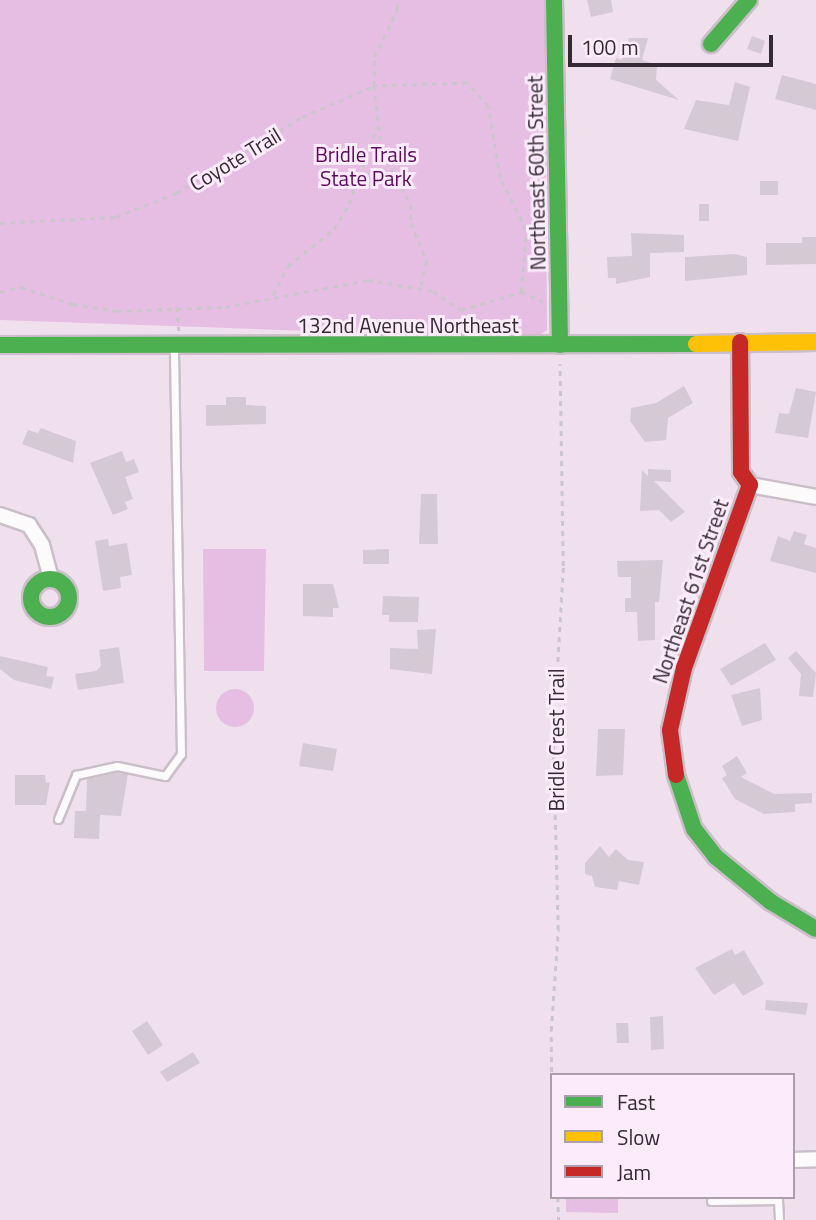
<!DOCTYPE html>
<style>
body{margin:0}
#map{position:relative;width:816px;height:1220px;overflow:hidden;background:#f0e0ee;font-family:"Titillium Web",sans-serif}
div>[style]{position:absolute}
.green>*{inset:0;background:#e6bee4}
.round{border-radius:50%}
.building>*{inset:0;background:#d5c9d4}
.path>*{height:2.5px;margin-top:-1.25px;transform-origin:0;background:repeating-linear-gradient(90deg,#ccc6cc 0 5px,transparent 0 10px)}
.roads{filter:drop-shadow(2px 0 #cabfc9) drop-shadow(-2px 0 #cabfc9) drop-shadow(0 2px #cabfc9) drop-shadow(0 -2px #cabfc9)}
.lane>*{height:7px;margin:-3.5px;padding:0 3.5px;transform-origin:3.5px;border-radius:3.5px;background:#fdfafc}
.street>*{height:14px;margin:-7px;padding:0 7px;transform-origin:7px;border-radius:7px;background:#fdfafc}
.fast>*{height:16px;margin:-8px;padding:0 8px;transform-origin:8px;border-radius:8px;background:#4caf50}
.fast>.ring{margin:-8px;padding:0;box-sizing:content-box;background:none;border:16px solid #4caf50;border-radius:50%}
.slow>*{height:16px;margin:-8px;padding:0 8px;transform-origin:8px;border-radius:8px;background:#ffc107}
.jam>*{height:16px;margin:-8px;padding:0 8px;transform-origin:8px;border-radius:8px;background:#c62828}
span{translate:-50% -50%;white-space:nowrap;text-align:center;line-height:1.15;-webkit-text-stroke:6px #fcebfb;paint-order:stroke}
.park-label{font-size:21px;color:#5d0b5d}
.street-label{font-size:21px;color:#352a34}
.legend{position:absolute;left:550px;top:1073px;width:245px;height:126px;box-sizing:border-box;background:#fcebfb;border:2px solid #ac9eab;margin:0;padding:9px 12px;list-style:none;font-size:21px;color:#352a34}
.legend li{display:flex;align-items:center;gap:14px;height:35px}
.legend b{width:35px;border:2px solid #ac9eab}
.scale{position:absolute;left:568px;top:35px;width:205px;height:32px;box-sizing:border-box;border:4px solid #352a34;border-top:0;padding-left:9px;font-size:21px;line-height:24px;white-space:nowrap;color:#352a34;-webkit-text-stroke:5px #fcebfb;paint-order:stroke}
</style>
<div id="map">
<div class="green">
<div style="clip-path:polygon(0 0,545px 0,547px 330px,534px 339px,0 320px)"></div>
<div style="clip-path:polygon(203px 549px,266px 549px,264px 671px,204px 671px)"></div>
<div class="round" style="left:216px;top:689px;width:38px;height:38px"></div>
<div style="clip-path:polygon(566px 1197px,618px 1197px,618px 1213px,566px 1212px)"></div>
</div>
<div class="building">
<div style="clip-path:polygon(587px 0,611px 0,613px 12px,591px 17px)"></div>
<div style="clip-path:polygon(752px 36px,765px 41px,761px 54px,747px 49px)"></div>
<div style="clip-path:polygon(629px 38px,648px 38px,642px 60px,657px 65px,656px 80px,679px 100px,610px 79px,616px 58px,622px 60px)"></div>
<div style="clip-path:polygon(782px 75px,816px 84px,816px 110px,775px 99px)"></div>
<div style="clip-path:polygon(735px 82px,750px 87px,738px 141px,684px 129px,696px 100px,729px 105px)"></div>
<div style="clip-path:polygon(760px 181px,778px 181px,778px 195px,760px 195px)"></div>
<div style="clip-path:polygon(699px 204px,709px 204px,709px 221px,699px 221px)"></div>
<div style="clip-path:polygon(631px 233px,684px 235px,684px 252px,650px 253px,650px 277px,616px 284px,616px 278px,608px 278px,607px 257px,632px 256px)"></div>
<div style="clip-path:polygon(802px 237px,816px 237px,816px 264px,766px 265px,766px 243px,802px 243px)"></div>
<div style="clip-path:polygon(734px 254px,747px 257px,747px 275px,685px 281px,685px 257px)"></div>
<div style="clip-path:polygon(684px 386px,693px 403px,668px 418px,666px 440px,645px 442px,630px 421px,631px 408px,656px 403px)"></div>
<div style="clip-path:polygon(796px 388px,816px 392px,808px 438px,775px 433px,779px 413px,789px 414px)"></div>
<div style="clip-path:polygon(226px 397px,246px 397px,246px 405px,266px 406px,266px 424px,206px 426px,206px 405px,226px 405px)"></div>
<div style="clip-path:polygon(41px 428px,76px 441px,73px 463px,22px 444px,28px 430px,38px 433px)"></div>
<div style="clip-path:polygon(122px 451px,126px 462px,134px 459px,139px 472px,125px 477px,133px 499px,125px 502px,128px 509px,113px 515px,90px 463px)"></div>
<div style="clip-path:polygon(648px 469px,671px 470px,671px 482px,654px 481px,685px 512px,671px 522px,659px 510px,640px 511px,642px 470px,648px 476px)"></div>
<div style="clip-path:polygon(421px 494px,437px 494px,438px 544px,419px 544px)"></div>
<div style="clip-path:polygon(794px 531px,807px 535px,804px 544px,816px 548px,816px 573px,770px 561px,778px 536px,790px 541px)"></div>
<div style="clip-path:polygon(108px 539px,109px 546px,127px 543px,132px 575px,120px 577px,121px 588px,103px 591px,95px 541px)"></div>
<div style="clip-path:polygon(389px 549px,389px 564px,363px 564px,363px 550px)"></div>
<div style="clip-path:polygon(663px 560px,659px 602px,655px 602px,655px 640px,638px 641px,637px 612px,625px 612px,625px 598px,631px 598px,631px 577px,618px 577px,617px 561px)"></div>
<div style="clip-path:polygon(303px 584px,333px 584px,339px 608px,333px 608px,333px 617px,303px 616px)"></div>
<div style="clip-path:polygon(383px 596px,419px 597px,418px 622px,389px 622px,389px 615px,382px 615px)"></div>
<div style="clip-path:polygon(436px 629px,432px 674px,390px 669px,390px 648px,418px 649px,417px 630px)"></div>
<div style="clip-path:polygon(765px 643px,776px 660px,731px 686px,720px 669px)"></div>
<div style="clip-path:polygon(119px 647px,124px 683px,78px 690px,75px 674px,96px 671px,101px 666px,99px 650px)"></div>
<div style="clip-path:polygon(796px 651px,816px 673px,813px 697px,799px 696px,801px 674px,788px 658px)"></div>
<div style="clip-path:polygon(0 656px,48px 667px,46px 676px,54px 677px,51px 689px,14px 680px,0 669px)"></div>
<div style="clip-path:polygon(760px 688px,762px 720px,742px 726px,731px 695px)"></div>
<div style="clip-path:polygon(598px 729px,625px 729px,623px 775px,596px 776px)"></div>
<div style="clip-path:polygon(303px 743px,337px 749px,333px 771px,299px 766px)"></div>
<div style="clip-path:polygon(737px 756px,747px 773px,741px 777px,774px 794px,812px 793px,812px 803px,795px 804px,795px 812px,764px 814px,735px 799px,722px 778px,727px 775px,722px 766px)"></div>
<div style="clip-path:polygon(115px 773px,128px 774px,121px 816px,100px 815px,99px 839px,74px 838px,75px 811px,86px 811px,87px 779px)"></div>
<div style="clip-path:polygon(15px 775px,45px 775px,46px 783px,50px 782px,46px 805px,15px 805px)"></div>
<div style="clip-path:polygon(600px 846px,609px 857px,616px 849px,628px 860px,644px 862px,639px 885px,619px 881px,617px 890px,595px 887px,592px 876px,585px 874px,585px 863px)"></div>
<div style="clip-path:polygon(732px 949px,735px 955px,744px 950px,764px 984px,743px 996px,734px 983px,714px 995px,695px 968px)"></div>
<div style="clip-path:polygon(766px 1000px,808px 1003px,806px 1015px,765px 1010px)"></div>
<div style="clip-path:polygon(663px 1016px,664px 1049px,651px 1050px,650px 1017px)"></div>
<div style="clip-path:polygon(147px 1021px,163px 1045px,148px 1055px,132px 1031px)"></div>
<div style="clip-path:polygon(616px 1023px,628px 1023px,629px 1043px,617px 1043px)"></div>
<div style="clip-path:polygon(193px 1052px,200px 1063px,167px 1082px,160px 1072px)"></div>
</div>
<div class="path">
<div style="left:0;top:223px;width:116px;rotate:-3deg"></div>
<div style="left:116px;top:217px;width:65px;rotate:-21.8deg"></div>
<div style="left:176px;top:193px;width:147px;rotate:-31.1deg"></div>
<div style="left:302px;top:117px;width:78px;rotate:-23.3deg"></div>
<div style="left:374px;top:86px;width:29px;rotate:-90deg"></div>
<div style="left:374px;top:57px;width:52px;rotate:-63.9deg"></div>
<div style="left:397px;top:10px;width:10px;rotate:-96deg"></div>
<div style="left:526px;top:230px;width:17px"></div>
<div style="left:0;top:292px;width:22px;rotate:-13deg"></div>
<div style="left:21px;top:287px;width:55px;rotate:18.1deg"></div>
<div style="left:73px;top:304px;width:45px;rotate:9deg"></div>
<div style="left:117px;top:311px;width:108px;rotate:-2.1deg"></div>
<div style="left:225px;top:307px;width:146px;rotate:-10.7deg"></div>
<div style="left:368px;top:280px;width:66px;rotate:9.6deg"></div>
<div style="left:433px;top:291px;width:34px;rotate:34deg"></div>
<div style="left:461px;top:310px;width:63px;rotate:-16.7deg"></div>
<div style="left:521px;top:292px;width:62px;rotate:-85.4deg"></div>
<div style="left:526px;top:230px;width:58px;rotate:-116.6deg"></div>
<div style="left:500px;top:178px;width:73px;rotate:-99.5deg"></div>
<div style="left:488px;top:106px;width:31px;rotate:-132deg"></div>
<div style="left:467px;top:83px;width:93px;rotate:178.2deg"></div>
<div style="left:374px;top:86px;width:66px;rotate:83.1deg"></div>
<div style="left:382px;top:152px;width:60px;rotate:61.3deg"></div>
<div style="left:411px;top:205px;width:18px;rotate:90deg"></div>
<div style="left:411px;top:223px;width:41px;rotate:67.2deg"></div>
<div style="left:427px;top:261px;width:27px;rotate:103deg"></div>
<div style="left:521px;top:292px;width:24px;rotate:24deg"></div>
<div style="left:273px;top:295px;width:33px;rotate:-63deg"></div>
<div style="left:288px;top:266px;width:59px;rotate:-38.8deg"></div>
<div style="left:334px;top:229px;width:29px;rotate:-59deg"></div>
<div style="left:349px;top:204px;width:82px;rotate:-70deg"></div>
<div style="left:177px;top:307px;width:24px;rotate:85deg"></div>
<div style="left:552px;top:1132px;width:101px;rotate:-90.6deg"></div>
<div style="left:551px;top:1031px;width:101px;rotate:-86deg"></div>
<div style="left:558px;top:930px;width:188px;rotate:-91.5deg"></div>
<div style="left:553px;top:742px;width:176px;rotate:-86.7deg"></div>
<div style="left:563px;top:566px;width:202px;rotate:-90.9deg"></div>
<div style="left:558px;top:1197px;width:23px;rotate:88deg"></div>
</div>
<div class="roads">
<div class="lane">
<div style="left:58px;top:819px;width:48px;rotate:-67.8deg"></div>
<div style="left:76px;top:775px;width:42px;rotate:-12.4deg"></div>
<div style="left:117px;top:766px;width:49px;rotate:11.8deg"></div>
<div style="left:165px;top:776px;width:27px;rotate:-54deg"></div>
<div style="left:181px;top:754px;width:408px;rotate:-91deg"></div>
<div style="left:711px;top:1201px;width:67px;rotate:-0.9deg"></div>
<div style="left:778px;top:1200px;width:20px;rotate:87deg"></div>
</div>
<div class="street">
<div style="left:750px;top:485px;width:67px;rotate:10.3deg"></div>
<div style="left:0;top:515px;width:31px;rotate:19deg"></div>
<div style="left:29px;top:525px;width:24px;rotate:57deg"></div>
<div style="left:42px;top:545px;width:35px;rotate:75deg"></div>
<div style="left:793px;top:1160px;width:23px;rotate:-2deg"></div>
</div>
<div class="fast">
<div style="left:554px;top:0;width:345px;rotate:89deg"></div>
<div style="left:711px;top:44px;width:58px;rotate:-49.2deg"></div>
<div style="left:0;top:345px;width:696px;rotate:-0.08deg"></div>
<div class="ring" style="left:31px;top:579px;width:22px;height:22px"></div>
<div style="left:676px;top:775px;width:57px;rotate:71.6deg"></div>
<div style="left:694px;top:829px;width:36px;rotate:52deg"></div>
<div style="left:716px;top:857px;width:71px;rotate:39.3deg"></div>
<div style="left:771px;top:902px;width:52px;rotate:31deg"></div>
</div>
<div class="slow">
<div style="left:696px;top:344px;width:120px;rotate:-1deg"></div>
</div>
<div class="jam">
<div style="left:676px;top:775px;width:45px;rotate:-97.6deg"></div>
<div style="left:670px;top:730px;width:64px;rotate:-77.3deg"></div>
<div style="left:684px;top:668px;width:195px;rotate:-70.2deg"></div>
<div style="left:750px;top:485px;width:16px;rotate:-125deg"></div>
<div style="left:741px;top:472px;width:130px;rotate:-90.4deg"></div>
</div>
</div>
<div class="park-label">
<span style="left:366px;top:166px">Bridle Trails<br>State Park</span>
</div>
<div class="street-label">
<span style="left:235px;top:159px;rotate:-31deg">Coyote Trail</span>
<span style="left:536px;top:173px;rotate:-91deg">Northeast 60th Street</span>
<span style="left:408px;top:325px">132nd Avenue Northeast</span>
<span style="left:690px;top:591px;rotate:-71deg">Northeast 61st Street</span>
<span style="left:556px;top:740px;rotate:-90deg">Bridle Crest Trail</span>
</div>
<ul class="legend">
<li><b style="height:9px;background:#4caf50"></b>Fast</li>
<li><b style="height:9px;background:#ffc107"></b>Slow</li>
<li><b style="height:9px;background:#c62828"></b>Jam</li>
</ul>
<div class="scale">100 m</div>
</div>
